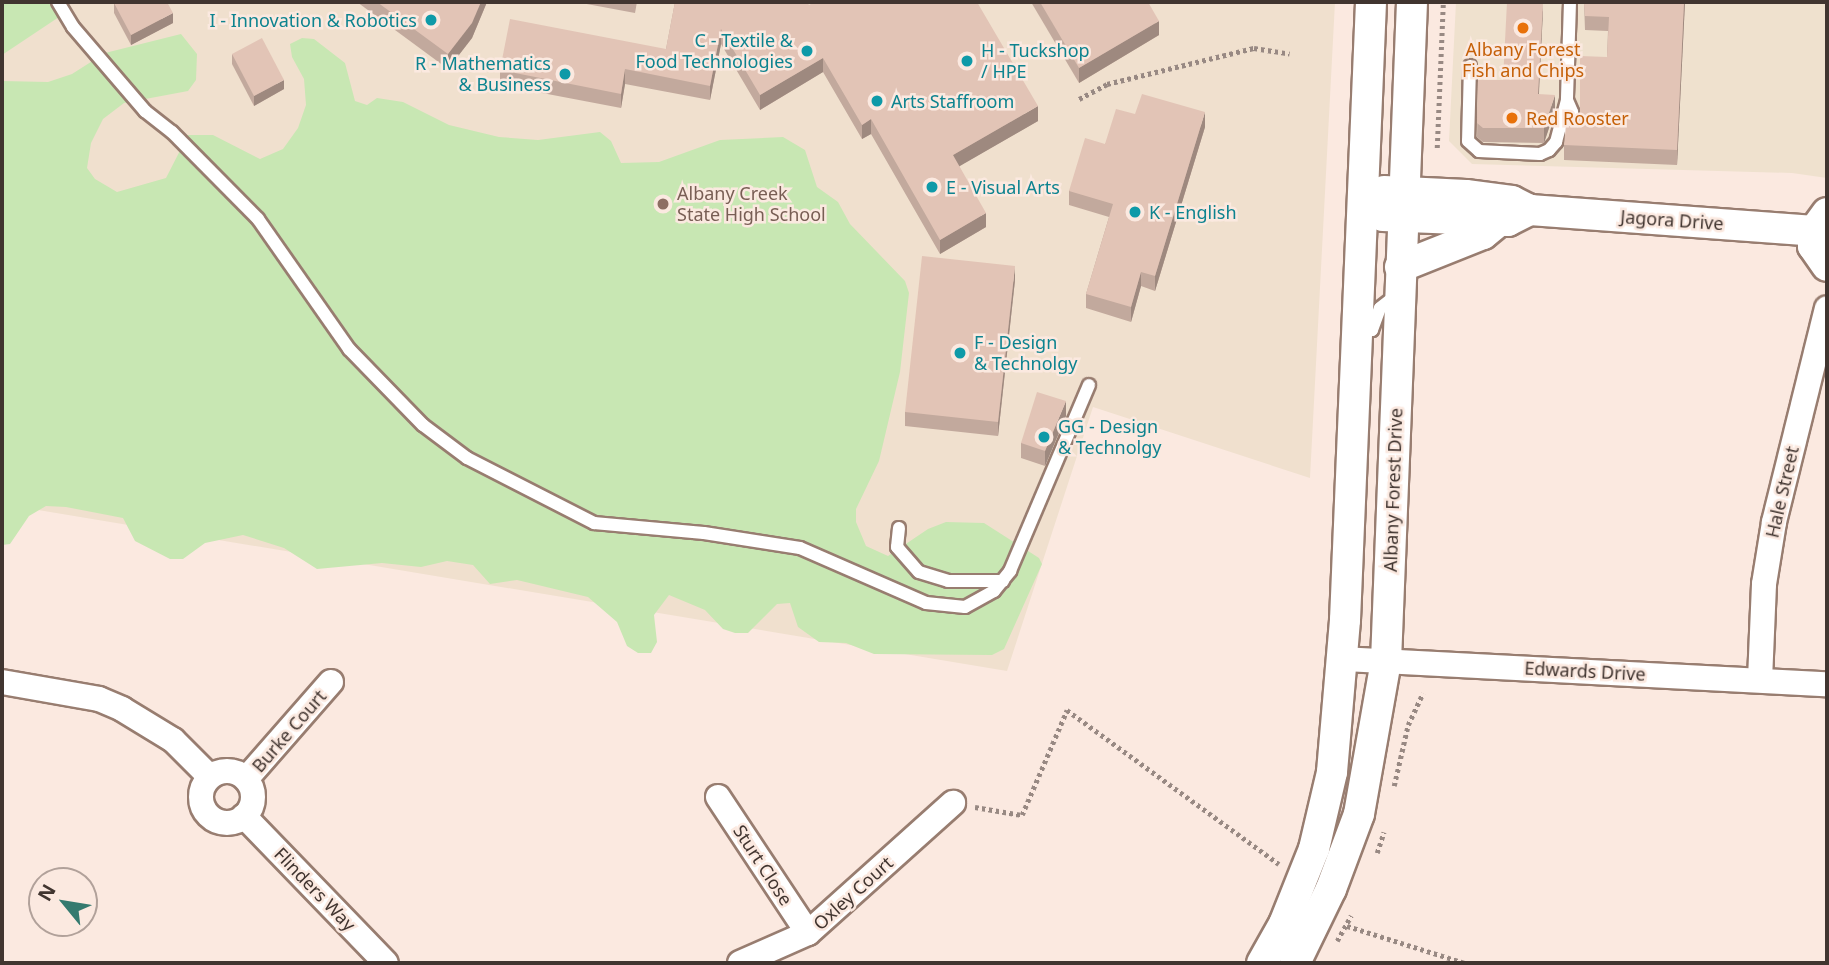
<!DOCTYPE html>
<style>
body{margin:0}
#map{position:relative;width:1829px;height:965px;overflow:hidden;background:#fbe9e0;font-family:"Noto Sans",sans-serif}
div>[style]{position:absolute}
.commercial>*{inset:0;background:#efe1ce}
.education>*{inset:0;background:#f0e0ce}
.green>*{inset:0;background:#c8e7b3}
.path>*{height:4.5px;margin-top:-2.25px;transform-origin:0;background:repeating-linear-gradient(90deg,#988983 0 3.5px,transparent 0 7px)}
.roads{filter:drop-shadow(2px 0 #987d70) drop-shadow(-2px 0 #987d70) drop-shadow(0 2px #987d70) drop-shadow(0 -2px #987d70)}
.service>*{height:12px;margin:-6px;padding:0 6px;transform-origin:6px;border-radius:6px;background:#fff}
.minor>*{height:24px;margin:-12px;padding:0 12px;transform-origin:12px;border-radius:12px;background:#fff}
.minor>.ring{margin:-12px;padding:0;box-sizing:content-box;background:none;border:24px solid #fff;border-radius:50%}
.tertiary>*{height:30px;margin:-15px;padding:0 15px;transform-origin:15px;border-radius:15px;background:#fff}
.wall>*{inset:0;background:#c2a99d}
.shaded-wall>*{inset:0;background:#9e897f}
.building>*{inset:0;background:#e2c4b6}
.dots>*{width:19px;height:19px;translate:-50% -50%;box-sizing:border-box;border:4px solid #fbe9e0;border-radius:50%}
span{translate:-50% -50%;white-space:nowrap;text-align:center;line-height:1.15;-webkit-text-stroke:5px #fbe9e0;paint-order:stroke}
.culture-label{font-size:18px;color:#0d838f}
.right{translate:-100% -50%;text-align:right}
.left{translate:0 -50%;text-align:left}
.food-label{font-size:18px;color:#c56008}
.education-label{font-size:18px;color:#785e54}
.street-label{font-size:18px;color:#413530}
.frame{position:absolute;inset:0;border:4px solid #413530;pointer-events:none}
.north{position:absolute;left:28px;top:867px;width:70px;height:70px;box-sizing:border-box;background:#fbe9e0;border:2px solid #b1a19a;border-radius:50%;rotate:300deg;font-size:19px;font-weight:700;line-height:28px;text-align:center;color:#413530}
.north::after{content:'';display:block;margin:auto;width:24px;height:32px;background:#347a6f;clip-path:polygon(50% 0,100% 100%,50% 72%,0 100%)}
</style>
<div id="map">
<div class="commercial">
<div style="clip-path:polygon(1456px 2px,1827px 2px,1827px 178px,1792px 173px,1472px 164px,1449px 141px)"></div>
</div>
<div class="education">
<div style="clip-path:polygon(2px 2px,1335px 2px,1310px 478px,1093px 407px,1007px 671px,2px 504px)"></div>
</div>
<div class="green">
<div style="clip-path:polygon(2px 2px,54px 2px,62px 15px,2px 55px)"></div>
<div style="clip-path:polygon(181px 34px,197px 54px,196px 80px,188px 91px,124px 103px,103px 119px,91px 143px,87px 168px,95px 179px,117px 192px,166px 178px,188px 135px,213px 135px,260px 159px,283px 149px,298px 128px,306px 105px,304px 79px,292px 57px,290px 44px,302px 38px,314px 39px,345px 63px,355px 101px,367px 105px,377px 98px,403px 102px,449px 125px,499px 137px,538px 140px,600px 132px,611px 141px,621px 163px,659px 162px,720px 140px,783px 137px,805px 150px,817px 187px,838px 202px,850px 224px,905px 281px,909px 293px,900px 372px,879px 461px,856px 509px,856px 522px,866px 546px,888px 556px,928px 529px,946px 522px,984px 523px,1039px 558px,1042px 564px,1004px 649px,992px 655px,874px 654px,846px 643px,819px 642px,798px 627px,790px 603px,777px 604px,748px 633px,735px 633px,723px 629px,705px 610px,669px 595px,654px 615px,657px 642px,651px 653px,638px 653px,627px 646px,617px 622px,588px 597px,517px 580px,490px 584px,473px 565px,447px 561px,421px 567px,382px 563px,317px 569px,284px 548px,243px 535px,205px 543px,183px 559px,170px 559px,135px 541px,123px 518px,66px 507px,46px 506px,29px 516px,10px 544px,2px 545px,2px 81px,48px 82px,72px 74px,105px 53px)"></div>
</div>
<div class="path">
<div style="left:1079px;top:99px;width:32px;rotate:-28deg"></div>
<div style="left:1107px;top:84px;width:151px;rotate:-13.8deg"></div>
<div style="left:1254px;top:48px;width:36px;rotate:9deg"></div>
<div style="left:1437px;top:148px;width:146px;rotate:-87.6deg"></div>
<div style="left:1394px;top:786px;width:63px;rotate:-77.1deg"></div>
<div style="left:1408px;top:725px;width:35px;rotate:-65deg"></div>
<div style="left:975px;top:807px;width:48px;rotate:9.7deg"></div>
<div style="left:1022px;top:815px;width:114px;rotate:-66.8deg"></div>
<div style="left:1067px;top:710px;width:262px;rotate:36deg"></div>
<div style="left:1377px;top:853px;width:22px;rotate:-72deg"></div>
<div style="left:1347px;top:926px;width:124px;rotate:17.4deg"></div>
<div style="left:1337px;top:941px;width:29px;rotate:-61deg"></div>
</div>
<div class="roads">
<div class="service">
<div style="left:58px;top:2px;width:29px;rotate:59deg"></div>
<div style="left:73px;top:27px;width:111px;rotate:49.4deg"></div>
<div style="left:145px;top:111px;width:34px;rotate:38deg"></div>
<div style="left:172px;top:132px;width:122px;rotate:45.3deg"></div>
<div style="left:258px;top:219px;width:159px;rotate:55deg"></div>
<div style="left:349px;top:349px;width:106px;rotate:45.8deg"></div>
<div style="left:423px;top:425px;width:55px;rotate:36.9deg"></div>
<div style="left:467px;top:458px;width:143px;rotate:27.1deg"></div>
<div style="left:594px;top:523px;width:110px;rotate:5.2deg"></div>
<div style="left:704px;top:533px;width:97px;rotate:8.9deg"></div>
<div style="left:800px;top:548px;width:137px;rotate:23.6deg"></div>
<div style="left:926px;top:603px;width:39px;rotate:6deg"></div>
<div style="left:965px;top:607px;width:33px;rotate:-29deg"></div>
<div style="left:994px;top:591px;width:26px;rotate:-51deg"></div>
<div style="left:1010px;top:571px;width:202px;rotate:-67deg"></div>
<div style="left:1570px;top:2px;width:98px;rotate:91.8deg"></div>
<div style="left:1567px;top:100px;width:13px;rotate:67deg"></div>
<div style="left:1572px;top:112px;width:21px;rotate:93deg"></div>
<div style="left:1470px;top:66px;width:75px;rotate:91.5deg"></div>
<div style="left:1468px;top:141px;width:15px;rotate:42deg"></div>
<div style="left:1479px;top:151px;width:61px;rotate:2.8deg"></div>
<div style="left:1540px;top:154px;width:10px;rotate:-24deg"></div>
<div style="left:1549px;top:150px;width:11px;rotate:-49deg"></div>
<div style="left:1556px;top:142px;width:43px;rotate:-75.3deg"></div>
<div style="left:1358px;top:332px;width:14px;rotate:-8deg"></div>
<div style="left:1372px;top:330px;width:23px;rotate:-70deg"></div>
<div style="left:1380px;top:308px;width:24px;rotate:-38deg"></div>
<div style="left:899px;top:528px;width:19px;rotate:96deg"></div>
<div style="left:897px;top:547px;width:33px;rotate:49deg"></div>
<div style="left:919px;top:572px;width:30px;rotate:17deg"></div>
<div style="left:948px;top:581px;width:55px"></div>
</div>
<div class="minor">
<div style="left:1343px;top:659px;width:485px;rotate:3deg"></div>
<div style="left:1760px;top:680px;width:96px;rotate:-87.6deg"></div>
<div style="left:1764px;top:584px;width:63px;rotate:-80.8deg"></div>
<div style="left:1774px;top:522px;width:220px;rotate:-76.1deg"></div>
<div style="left:2px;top:682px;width:98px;rotate:9.9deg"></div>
<div style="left:99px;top:699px;width:25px;rotate:23deg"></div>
<div style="left:122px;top:709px;width:60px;rotate:31.3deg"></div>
<div style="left:173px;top:740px;width:52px;rotate:45deg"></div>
<div class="ring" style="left:201px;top:771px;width:28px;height:28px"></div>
<div style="left:246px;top:779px;width:129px;rotate:-48.8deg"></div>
<div style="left:718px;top:797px;width:163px;rotate:56.5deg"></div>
<div style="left:244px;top:816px;width:204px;rotate:46deg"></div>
<div style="left:740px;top:963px;width:74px;rotate:-23.8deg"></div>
<div style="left:808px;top:933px;width:195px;rotate:-41.9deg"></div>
</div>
<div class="tertiary">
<div style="left:1384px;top:191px;width:82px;rotate:2.8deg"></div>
<div style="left:1466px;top:195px;width:46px;rotate:7.4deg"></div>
<div style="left:1512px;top:201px;width:20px;rotate:27deg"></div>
<div style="left:1530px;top:210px;width:285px;rotate:4.2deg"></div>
<div style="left:1827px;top:213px;width:22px;rotate:126deg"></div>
<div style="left:1814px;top:231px;width:15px;rotate:94deg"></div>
<div style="left:1813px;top:246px;width:24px;rotate:55deg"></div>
<div style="left:1383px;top:216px;width:125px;rotate:2.3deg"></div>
<div style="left:1508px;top:221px;width:25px;rotate:-27deg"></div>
<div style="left:1400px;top:267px;width:89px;rotate:-21.7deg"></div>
<div style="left:1483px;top:234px;width:22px;rotate:-39deg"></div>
<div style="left:1262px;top:963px;width:45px;rotate:-60.6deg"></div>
<div style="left:1284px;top:924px;width:81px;rotate:-68.2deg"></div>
<div style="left:1314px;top:849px;width:79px;rotate:-76.8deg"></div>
<div style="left:1332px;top:772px;width:153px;rotate:-85.1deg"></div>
<div style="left:1345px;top:620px;width:619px;rotate:-87.59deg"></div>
<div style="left:1295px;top:963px;width:82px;rotate:-64.1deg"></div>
<div style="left:1331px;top:889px;width:80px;rotate:-69.5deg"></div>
<div style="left:1359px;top:814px;width:155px;rotate:-80deg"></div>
<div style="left:1386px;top:661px;width:660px;rotate:-87.74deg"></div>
</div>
</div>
<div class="wall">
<div style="clip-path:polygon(357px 2px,487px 2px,472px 38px,448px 69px)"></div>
<div style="clip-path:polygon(576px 2px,637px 2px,635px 13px)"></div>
<div style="clip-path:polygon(675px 2px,809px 5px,1038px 121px,959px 166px,986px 227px,940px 254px,871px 134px,862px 139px,823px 72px,760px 110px,721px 44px,710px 100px,625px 84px,621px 108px,500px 85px,500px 70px,666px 49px)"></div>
<div style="clip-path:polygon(1031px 2px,1148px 2px,1159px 35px,1079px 83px)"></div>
<div style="clip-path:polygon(1584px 2px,1685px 2px,1677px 165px,1564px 160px,1564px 145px,1580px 119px,1607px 57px,1608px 31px,1585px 30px)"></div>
<div style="clip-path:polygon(114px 3px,173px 23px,131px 45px,114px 13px)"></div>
<div style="clip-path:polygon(1543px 10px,1539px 94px,1555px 110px,1544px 143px,1483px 142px,1477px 137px,1478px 80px,1503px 80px)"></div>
<div style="clip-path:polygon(232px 54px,284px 89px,254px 106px,232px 64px)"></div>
<div style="clip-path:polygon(1135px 114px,1205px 127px,1155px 291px,1141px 286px,1131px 322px,1086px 308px,1086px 294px,1109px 217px,1069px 205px,1069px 191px,1105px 144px)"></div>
<div style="clip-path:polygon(1015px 280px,998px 436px,905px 426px,905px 412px)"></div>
<div style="clip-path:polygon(1066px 416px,1045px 466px,1021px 458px,1021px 443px)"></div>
</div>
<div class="shaded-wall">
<div style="clip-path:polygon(481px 2px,487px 2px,472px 38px,448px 69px,448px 54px)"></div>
<div style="clip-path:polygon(1543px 2px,1543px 10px,1538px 109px,1538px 94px)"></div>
<div style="clip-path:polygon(1684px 2px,1685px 2px,1677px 165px,1677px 150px)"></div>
<div style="clip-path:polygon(173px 13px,173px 23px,131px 45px,131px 35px)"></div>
<div style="clip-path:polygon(1159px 21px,1159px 35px,1079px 83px,1079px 68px)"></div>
<div style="clip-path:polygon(721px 29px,721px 44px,710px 100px,710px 86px)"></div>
<div style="clip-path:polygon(823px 58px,823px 72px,760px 110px,760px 95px)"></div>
<div style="clip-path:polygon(625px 69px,625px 84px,621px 108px,621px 94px)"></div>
<div style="clip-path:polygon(284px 80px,284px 89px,254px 106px,254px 96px)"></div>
<div style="clip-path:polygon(1555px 95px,1555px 110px,1544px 143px,1544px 128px)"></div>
<div style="clip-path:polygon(1038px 106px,1038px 121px,953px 170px,953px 155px)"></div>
<div style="clip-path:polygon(1205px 112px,1205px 127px,1155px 291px,1155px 276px)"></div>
<div style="clip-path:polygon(871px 119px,871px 134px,862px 139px,862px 125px)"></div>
<div style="clip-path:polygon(986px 213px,986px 227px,940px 254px,940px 240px)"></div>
<div style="clip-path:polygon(1015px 266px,1015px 280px,998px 436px,998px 422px)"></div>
<div style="clip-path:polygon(1141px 272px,1141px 286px,1131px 322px,1131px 307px)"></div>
<div style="clip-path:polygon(1066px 401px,1066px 416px,1045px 466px,1045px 451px)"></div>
</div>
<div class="building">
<div style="clip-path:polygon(116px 2px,167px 2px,173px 13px,131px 35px,114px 3px)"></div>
<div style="clip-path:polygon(377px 2px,481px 2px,472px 23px,448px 54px)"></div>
<div style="clip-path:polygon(675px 2px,807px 2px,809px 5px,815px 2px,977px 2px,1038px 106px,953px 155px,986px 213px,940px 240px,871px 119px,862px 125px,823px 58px,760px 95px,721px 29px,710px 86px,625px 69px,621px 94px,500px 70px,510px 19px,666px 49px)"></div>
<div style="clip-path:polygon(1040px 2px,1148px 2px,1159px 21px,1079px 68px)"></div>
<div style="clip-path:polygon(1507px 2px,1543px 2px,1538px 94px,1555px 95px,1544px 128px,1483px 128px,1477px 123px,1478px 80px,1503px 80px)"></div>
<div style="clip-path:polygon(1584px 2px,1684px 2px,1677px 150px,1564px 145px,1566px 125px,1574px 127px,1580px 119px,1580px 56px,1607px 57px,1609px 17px,1585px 16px)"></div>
<div style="clip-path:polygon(262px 38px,284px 80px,254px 96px,232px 54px)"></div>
<div style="clip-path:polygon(1142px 94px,1205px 112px,1155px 276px,1141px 272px,1131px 307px,1086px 294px,1113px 204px,1069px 191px,1085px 138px,1105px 144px,1116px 109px,1135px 114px)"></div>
<div style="clip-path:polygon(922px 256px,1015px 266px,998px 422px,905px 412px)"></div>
<div style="clip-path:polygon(1037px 392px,1066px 401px,1045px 451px,1021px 443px)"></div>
</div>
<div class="dots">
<div style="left:431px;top:20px;background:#0f9aa8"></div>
<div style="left:1523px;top:28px;background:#e8710a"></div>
<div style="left:807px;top:51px;background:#0f9aa8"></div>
<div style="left:967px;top:61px;background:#0f9aa8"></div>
<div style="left:565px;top:74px;background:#0f9aa8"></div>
<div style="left:877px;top:101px;background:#0f9aa8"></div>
<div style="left:1512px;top:118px;background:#e8710a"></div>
<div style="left:932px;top:187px;background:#0f9aa8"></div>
<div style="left:663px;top:204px;background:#8d6e63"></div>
<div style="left:1135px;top:212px;background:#0f9aa8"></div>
<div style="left:960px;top:353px;background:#0f9aa8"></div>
<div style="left:1044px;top:437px;background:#0f9aa8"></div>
</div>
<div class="culture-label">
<span class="right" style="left:417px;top:20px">I - Innovation &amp; Robotics</span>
<span class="right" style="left:793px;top:51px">C - Textile &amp;<br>Food Technologies</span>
<span class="left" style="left:981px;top:61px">H - Tuckshop<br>/ HPE</span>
<span class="right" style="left:551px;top:74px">R - Mathematics<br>&amp; Business</span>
<span class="left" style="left:891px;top:101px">Arts Staffroom</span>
<span class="left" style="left:946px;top:187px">E - Visual Arts</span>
<span class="left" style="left:1149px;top:212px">K - English</span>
<span class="left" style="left:974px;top:353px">F - Design<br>&amp; Technolgy</span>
<span class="left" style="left:1058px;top:437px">GG - Design<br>&amp; Technolgy</span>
</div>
<div class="food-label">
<span style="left:1523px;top:60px">Albany Forest<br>Fish and Chips</span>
<span class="left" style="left:1526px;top:118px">Red Rooster</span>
</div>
<div class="education-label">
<span class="left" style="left:677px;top:204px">Albany Creek<br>State High School</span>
</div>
<div class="street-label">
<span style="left:1672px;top:220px;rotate:4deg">Jagora Drive</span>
<span style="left:1393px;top:490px;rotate:-88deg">Albany Forest Drive</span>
<span style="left:1782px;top:492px;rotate:-77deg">Hale Street</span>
<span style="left:1585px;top:671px;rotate:3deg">Edwards Drive</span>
<span style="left:289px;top:731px;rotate:-49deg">Burke Court</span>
<span style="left:763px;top:865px;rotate:57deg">Sturt Close</span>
<span style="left:315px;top:889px;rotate:46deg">Flinders Way</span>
<span style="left:853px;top:893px;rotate:-42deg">Oxley Court</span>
</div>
<div class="frame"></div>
<div class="north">N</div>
</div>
